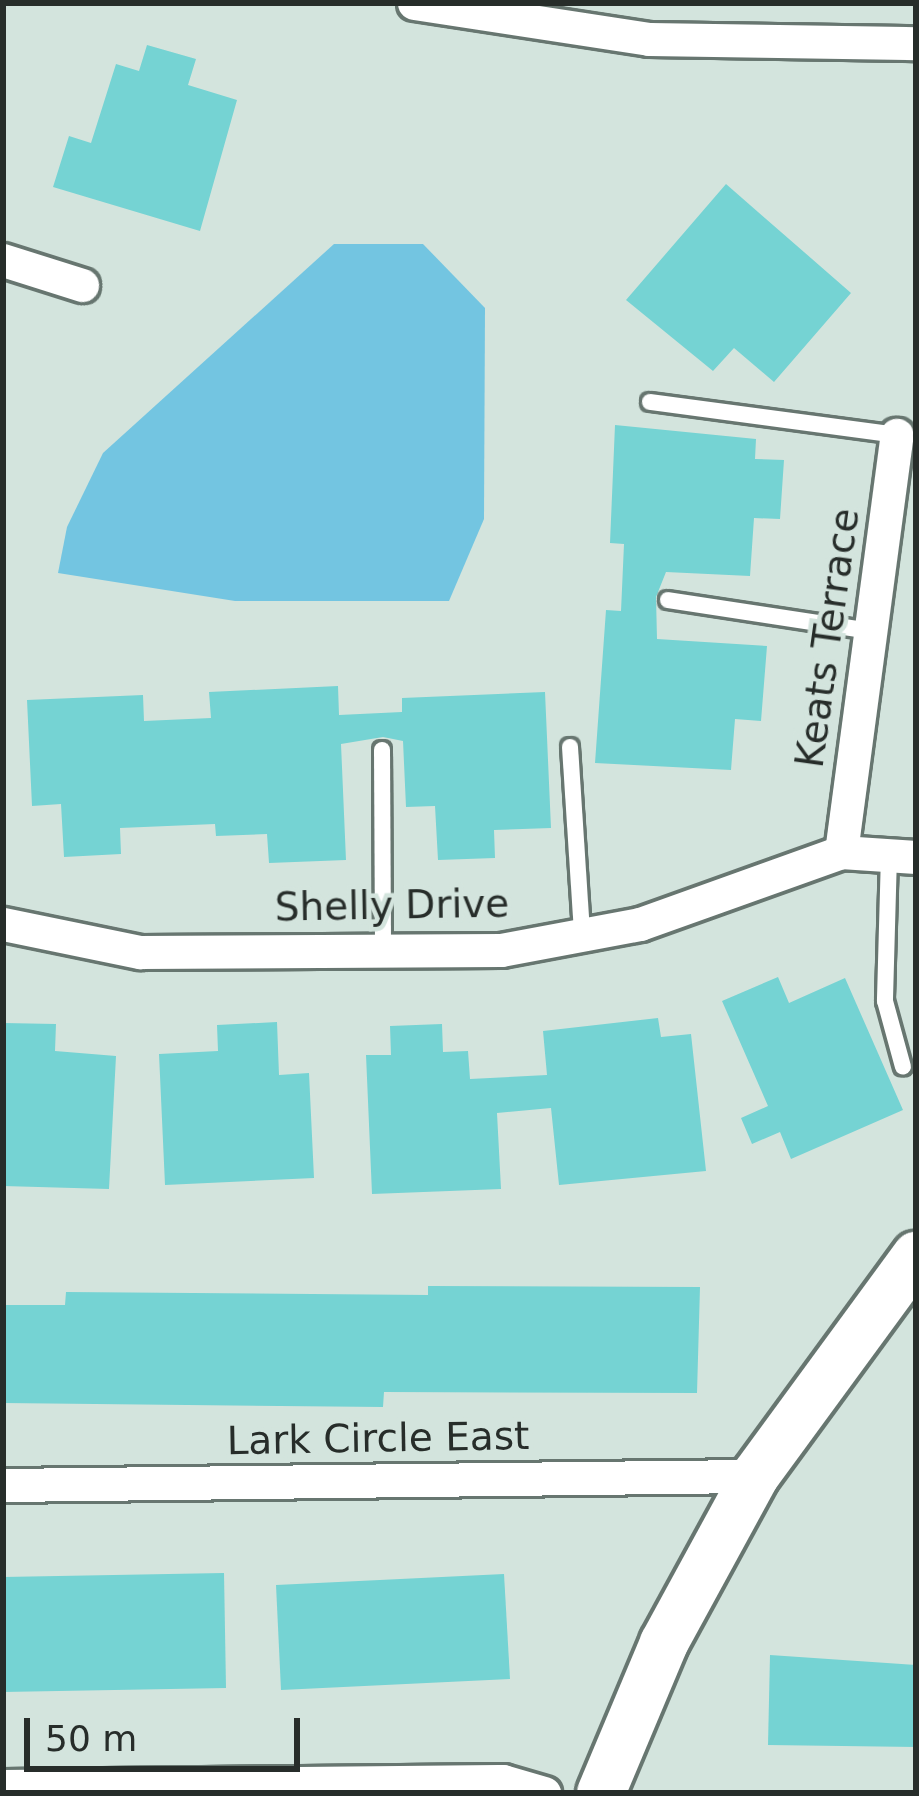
<!DOCTYPE html>
<style>
body{margin:0}
#map{position:relative;width:919px;height:1796px;overflow:hidden;background:#d3e4dd;font-family:"DejaVu Sans",sans-serif}
div>[style]{position:absolute}
.water>*{inset:0;background:#73c5e1}
.building>*{inset:0;background:#75d3d3}
.roads{filter:drop-shadow(3px 0 #677670) drop-shadow(-3px 0 #677670) drop-shadow(0 3px #677670) drop-shadow(0 -3px #677670)}
.lane>*{height:16px;margin:-8px;padding:0 8px;transform-origin:8px;border-radius:8px;background:#fff}
.street>*{height:33px;margin:-16.5px;padding:0 16.5px;transform-origin:16.5px;border-radius:16.5px;background:#fff}
.secondary>*{height:48px;margin:-24px;padding:0 24px;transform-origin:24px;border-radius:24px;background:#fff}
span{translate:-50% -50%;white-space:nowrap;text-align:center;line-height:1.15;-webkit-text-stroke:9px #d3e4dd;paint-order:stroke}
.street-label{font-size:39px;color:#272d2a}
.frame{position:absolute;inset:0;border:6px solid #272d2a;pointer-events:none}
.scale{position:absolute;left:24px;top:1718px;width:276px;height:54px;box-sizing:border-box;border:6px solid #272d2a;border-top:0;padding-left:15px;font-size:36px;line-height:42px;white-space:nowrap;color:#272d2a;-webkit-text-stroke:9px #d3e4dd;paint-order:stroke}
</style>
<div id="map">
<div class="water">
<div style="clip-path:polygon(334px 244px,423px 244px,485px 308px,484px 519px,449px 601px,235px 601px,58px 573px,67px 527px,103px 453px)"></div>
</div>
<div class="building">
<div style="clip-path:polygon(147px 45px,196px 59px,188px 85px,237px 100px,200px 231px,53px 187px,69px 136px,91px 143px,116px 64px,139px 71px)"></div>
<div style="clip-path:polygon(726px 184px,851px 293px,774px 382px,734px 348px,713px 371px,626px 300px)"></div>
<div style="clip-path:polygon(615px 425px,756px 439px,755px 459px,784px 460px,780px 519px,754px 518px,750px 576px,666px 572px,656px 597px,657px 639px,767px 646px,761px 721px,735px 719px,731px 770px,595px 763px,606px 610px,621px 611px,624px 544px,610px 543px)"></div>
<div style="clip-path:polygon(338px 686px,339px 715px,402px 712px,402px 698px,545px 692px,551px 828px,494px 830px,495px 858px,438px 860px,435px 806px,406px 807px,403px 741px,383px 737px,341px 744px,346px 860px,269px 863px,267px 834px,216px 836px,215px 824px,120px 828px,121px 854px,64px 857px,61px 804px,32px 806px,27px 700px,143px 695px,144px 721px,211px 718px,209px 692px)"></div>
<div style="clip-path:polygon(778px 977px,789px 1003px,845px 978px,903px 1110px,791px 1159px,780px 1132px,752px 1144px,741px 1118px,768px 1106px,722px 1001px)"></div>
<div style="clip-path:polygon(658px 1018px,661px 1037px,691px 1034px,706px 1171px,559px 1185px,551px 1108px,497px 1113px,501px 1189px,372px 1194px,366px 1055px,391px 1055px,390px 1026px,442px 1024px,443px 1052px,468px 1051px,470px 1079px,547px 1075px,543px 1031px)"></div>
<div style="clip-path:polygon(277px 1022px,279px 1075px,309px 1073px,314px 1178px,165px 1185px,159px 1054px,218px 1051px,217px 1025px)"></div>
<div style="clip-path:polygon(3px 1023px,56px 1024px,55px 1051px,116px 1056px,109px 1189px,3px 1186px)"></div>
<div style="clip-path:polygon(428px 1286px,700px 1287px,697px 1393px,384px 1392px,383px 1407px,3px 1403px,3px 1305px,65px 1305px,66px 1292px,428px 1295px)"></div>
<div style="clip-path:polygon(224px 1573px,226px 1688px,3px 1692px,3px 1577px)"></div>
<div style="clip-path:polygon(504px 1574px,510px 1679px,281px 1690px,276px 1585px)"></div>
<div style="clip-path:polygon(770px 1655px,916px 1665px,916px 1747px,768px 1745px)"></div>
</div>
<div class="roads">
<div class="lane">
<div style="left:650px;top:402px;width:249px;rotate:7.6deg"></div>
<div style="left:668px;top:600px;width:205px;rotate:8.7deg"></div>
<div style="left:570px;top:747px;width:188px;rotate:86.3deg"></div>
<div style="left:382px;top:750px;width:201px;rotate:89.7deg"></div>
<div style="left:889px;top:855px;width:146px;rotate:91.6deg"></div>
<div style="left:885px;top:1001px;width:68px;rotate:74.7deg"></div>
</div>
<div class="street">
<div style="left:414px;top:3px;width:238px;rotate:8.7deg"></div>
<div style="left:649px;top:39px;width:267px;rotate:0.9deg"></div>
<div style="left:3px;top:260px;width:83px;rotate:17.6deg"></div>
<div style="left:841px;top:852px;width:421px;rotate:-82.4deg"></div>
<div style="left:3px;top:924px;width:140px;rotate:11.6deg"></div>
<div style="left:140px;top:952px;width:361px;rotate:-0.3deg"></div>
<div style="left:501px;top:950px;width:141px;rotate:-10.6deg"></div>
<div style="left:640px;top:924px;width:214px;rotate:-19.7deg"></div>
<div style="left:841px;top:852px;width:75px;rotate:3.8deg"></div>
<div style="left:3px;top:1485px;width:752px;rotate:-0.69deg"></div>
<div style="left:3px;top:1786px;width:500px;rotate:-0.57deg"></div>
<div style="left:503px;top:1781px;width:43px;rotate:16.3deg"></div>
</div>
<div class="secondary">
<div style="left:601px;top:1793px;width:163px;rotate:-67.2deg"></div>
<div style="left:664px;top:1643px;width:190px;rotate:-61.4deg"></div>
<div style="left:755px;top:1476px;width:273px;rotate:-53.8deg"></div>
</div>
</div>
<div class="street-label">
<span style="left:828px;top:638px;rotate:-82deg">Keats Terrace</span>
<span style="left:392px;top:906px;rotate:-1deg">Shelly Drive</span>
<span style="left:378px;top:1439px;rotate:-1deg">Lark Circle East</span>
</div>
<div class="frame"></div>
<div class="scale">50 m</div>
</div>
